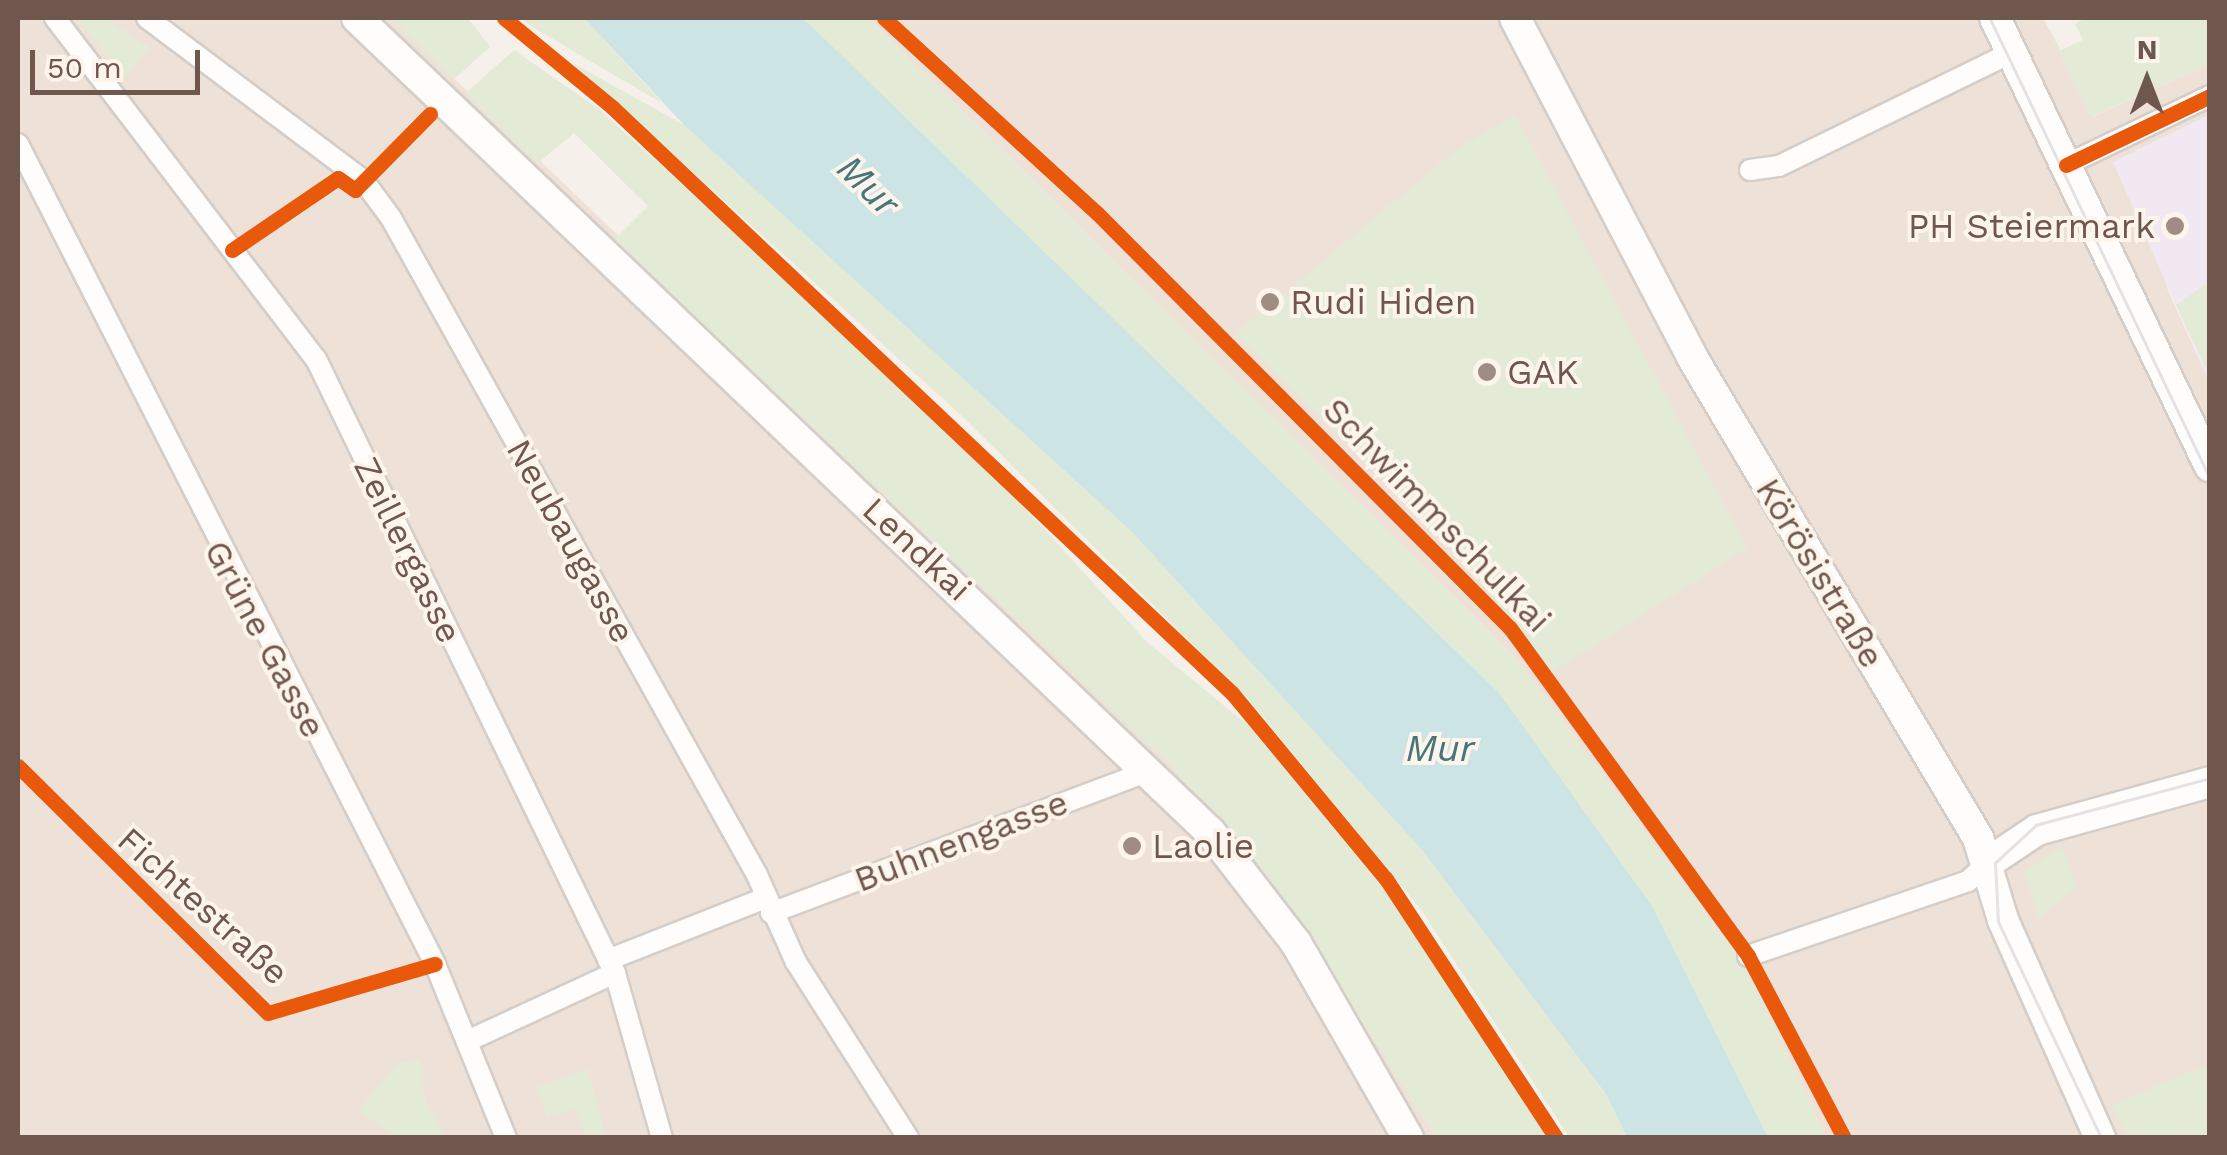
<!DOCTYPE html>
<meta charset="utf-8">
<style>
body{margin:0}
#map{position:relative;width:2227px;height:1155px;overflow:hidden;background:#f5f0ea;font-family:"Work Sans",sans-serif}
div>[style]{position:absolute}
.residential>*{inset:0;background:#eee2d8}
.education>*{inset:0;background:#f1e8f1}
.green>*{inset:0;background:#e3ead6}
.water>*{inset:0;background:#cde4e4}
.roads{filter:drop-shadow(2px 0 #d4cdc8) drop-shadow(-2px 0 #d4cdc8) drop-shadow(0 2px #d4cdc8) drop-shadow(0 -2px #d4cdc8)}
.street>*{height:20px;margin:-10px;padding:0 10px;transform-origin:10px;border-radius:10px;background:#fefdfc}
.secondary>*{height:30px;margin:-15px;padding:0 15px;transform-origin:15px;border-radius:15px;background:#fefdfc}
.tram>*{height:2.5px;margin:-1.25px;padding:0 1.25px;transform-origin:1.25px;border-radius:1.25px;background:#e4e2e4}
.cycleway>*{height:15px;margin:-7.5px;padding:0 7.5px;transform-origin:7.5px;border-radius:7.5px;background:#e8590c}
.dots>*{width:28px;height:28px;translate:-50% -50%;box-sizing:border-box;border:5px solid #fdf5eb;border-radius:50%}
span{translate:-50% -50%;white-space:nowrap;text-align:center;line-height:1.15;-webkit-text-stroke:8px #fdf5eb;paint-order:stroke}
.poi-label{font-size:35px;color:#70574d}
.right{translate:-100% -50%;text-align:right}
.left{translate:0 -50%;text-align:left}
.street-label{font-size:35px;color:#70574d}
.water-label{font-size:38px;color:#46767b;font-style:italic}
.frame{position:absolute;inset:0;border:20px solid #70574d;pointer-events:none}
.north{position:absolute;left:2097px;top:30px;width:100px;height:100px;-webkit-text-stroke:8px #fdf5eb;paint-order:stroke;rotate:0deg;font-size:28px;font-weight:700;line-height:40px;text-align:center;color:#70574d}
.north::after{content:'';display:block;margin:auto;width:35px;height:45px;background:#70574d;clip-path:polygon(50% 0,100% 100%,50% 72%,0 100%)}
.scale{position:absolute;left:30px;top:50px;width:170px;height:45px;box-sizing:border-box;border:5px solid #70574d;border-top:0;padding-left:12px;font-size:30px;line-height:35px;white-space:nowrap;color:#70574d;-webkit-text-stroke:8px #fdf5eb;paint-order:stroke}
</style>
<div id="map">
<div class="residential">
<div style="clip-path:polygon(18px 18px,391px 18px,1170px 764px,1312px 942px,1436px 1137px,18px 1137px)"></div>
<div style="clip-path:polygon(868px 18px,2043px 18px,2092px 117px,2209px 64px,2209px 115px,2137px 150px,2168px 291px,2209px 381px,2209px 1137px,1826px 1137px,1749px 972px,1514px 656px)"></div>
</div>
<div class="education">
<div style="clip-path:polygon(2209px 115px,2209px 381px,2113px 162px)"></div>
</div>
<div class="green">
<div style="clip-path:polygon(76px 18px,105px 18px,149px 47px,125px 78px)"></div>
<div style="clip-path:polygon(391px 18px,468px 18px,490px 47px,453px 80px)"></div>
<div style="clip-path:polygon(521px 18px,584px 18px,662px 103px,529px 25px)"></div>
<div style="clip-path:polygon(803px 18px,868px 18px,1514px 656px,1749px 972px,1826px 1137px,1768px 1137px,1652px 906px)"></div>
<div style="clip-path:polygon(2043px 18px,2061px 50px,2083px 40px,2075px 24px,2086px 18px,2209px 18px,2209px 64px,2091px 117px)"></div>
<div style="clip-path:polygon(514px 50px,600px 110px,963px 440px,1147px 642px,1250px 727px,1386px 892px,1489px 1034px,1548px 1137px,1436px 1137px,1312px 942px,1170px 764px,614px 240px,648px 206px,574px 133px,537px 164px,466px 93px)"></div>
<div style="clip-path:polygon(571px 62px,684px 125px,1132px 532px,1422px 850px,1606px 1094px,1627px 1137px,1569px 1137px,1422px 911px,1250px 701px,962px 416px)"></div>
<div style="clip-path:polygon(1515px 115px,1747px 548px,1550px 674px,1472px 569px,1236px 333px,1459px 148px)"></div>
<div style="clip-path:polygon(2206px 284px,2210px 288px,2209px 374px,2176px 305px)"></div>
<div style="clip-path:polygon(2062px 847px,2077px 888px,2038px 918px,2025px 870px)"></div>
<div style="clip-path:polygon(420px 1059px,425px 1099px,445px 1137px,395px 1137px,359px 1110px,398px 1063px)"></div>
<div style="clip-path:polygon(2209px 1064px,2209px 1137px,2127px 1137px,2112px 1105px)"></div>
<div style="clip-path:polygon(588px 1069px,606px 1137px,585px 1137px,575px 1109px,547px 1117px,536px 1088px)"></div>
</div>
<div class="water">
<div style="clip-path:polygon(584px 18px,803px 18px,1499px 693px,1652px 906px,1768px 1137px,1627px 1137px,1606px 1094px,1422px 850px,1132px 532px,684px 125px)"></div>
</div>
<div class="roads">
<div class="street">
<div style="left:55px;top:18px;width:429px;rotate:52.6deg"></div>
<div style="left:316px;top:359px;width:683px;rotate:64.04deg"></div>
<div style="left:615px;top:973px;width:172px;rotate:74.1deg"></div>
<div style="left:147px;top:18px;width:270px;rotate:36.9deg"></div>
<div style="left:363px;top:180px;width:47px;rotate:53.6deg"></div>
<div style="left:391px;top:218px;width:752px;rotate:60.88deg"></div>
<div style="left:757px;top:875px;width:95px;rotate:65.9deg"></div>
<div style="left:796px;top:962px;width:209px;rotate:57.5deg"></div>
<div style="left:18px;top:144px;width:920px;rotate:63.04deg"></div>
<div style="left:435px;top:964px;width:188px;rotate:67.8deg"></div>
<div style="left:2066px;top:165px;width:160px;rotate:-25.6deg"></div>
<div style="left:1750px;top:170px;width:29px;rotate:-8deg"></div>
<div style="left:1779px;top:166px;width:260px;rotate:-26deg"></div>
<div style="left:771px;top:913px;width:406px;rotate:-20.6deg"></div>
<div style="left:1748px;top:956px;width:232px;rotate:-18.8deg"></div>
<div style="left:1968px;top:881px;width:28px;rotate:-42deg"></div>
<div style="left:608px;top:960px;width:169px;rotate:-21.5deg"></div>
<div style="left:472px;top:1039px;width:157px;rotate:-24.8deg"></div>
</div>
<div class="secondary">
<div style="left:357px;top:18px;width:1180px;rotate:43.66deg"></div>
<div style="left:1211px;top:833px;width:139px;rotate:52.3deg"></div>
<div style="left:1296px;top:943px;width:225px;rotate:60.1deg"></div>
<div style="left:1515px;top:18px;width:382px;rotate:62.4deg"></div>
<div style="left:1692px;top:357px;width:560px;rotate:59.26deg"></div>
<div style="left:1978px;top:838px;width:86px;rotate:73deg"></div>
<div style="left:2003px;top:920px;width:239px;rotate:66deg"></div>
<div style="left:1995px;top:18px;width:497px;rotate:64.4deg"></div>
<div style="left:1989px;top:862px;width:58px;rotate:-33.7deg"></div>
<div style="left:2037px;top:830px;width:180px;rotate:-15.5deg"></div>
</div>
</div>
<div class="tram">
<div style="left:1990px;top:18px;width:510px;rotate:64.44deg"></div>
<div style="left:2101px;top:1138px;width:239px;rotate:-115.5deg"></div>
<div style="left:1998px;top:922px;width:59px;rotate:-92.9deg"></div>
<div style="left:1995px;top:863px;width:56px;rotate:-42.8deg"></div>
<div style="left:2036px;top:825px;width:180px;rotate:-15.1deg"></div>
</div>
<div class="cycleway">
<div style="left:504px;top:18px;width:140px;rotate:39.5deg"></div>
<div style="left:612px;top:107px;width:853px;rotate:43.39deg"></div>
<div style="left:1232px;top:693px;width:241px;rotate:50.4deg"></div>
<div style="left:1386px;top:879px;width:310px;rotate:56.7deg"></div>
<div style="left:884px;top:18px;width:289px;rotate:42.5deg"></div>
<div style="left:1097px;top:213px;width:585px;rotate:45.14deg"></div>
<div style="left:1510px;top:628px;width:405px;rotate:54deg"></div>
<div style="left:1748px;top:956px;width:206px;rotate:62.2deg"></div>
<div style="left:2066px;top:165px;width:160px;rotate:-25.6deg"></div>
<div style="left:232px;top:250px;width:128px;rotate:-34.2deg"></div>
<div style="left:338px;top:178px;width:21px;rotate:35deg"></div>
<div style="left:355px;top:190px;width:107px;rotate:-45.4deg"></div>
<div style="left:18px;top:766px;width:351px;rotate:44.7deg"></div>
<div style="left:268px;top:1013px;width:174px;rotate:-16.4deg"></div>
</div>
<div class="dots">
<div style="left:2175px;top:226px;background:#9f8d84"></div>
<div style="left:1270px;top:302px;background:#9f8d84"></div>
<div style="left:1487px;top:372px;background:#9f8d84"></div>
<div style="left:1132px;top:846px;background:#9f8d84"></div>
</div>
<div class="poi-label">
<span class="right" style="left:2155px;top:226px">PH Steiermark</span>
<span class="left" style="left:1290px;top:302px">Rudi Hiden</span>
<span class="left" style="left:1507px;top:372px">GAK</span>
<span class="left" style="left:1152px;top:846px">Laolie</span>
</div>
<div class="street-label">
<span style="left:1437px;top:515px;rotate:46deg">Schwimmschulkai</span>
<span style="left:571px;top:541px;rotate:61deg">Neubaugasse</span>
<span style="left:917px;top:549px;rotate:43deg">Lendkai</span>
<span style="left:408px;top:550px;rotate:64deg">Zeillergasse</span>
<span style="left:1820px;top:573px;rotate:59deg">Körösistraße</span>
<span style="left:265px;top:639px;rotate:62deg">Grüne Gasse</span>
<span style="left:961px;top:841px;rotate:-21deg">Buhnengasse</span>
<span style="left:203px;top:906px;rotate:42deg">Fichtestraße</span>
</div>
<div class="water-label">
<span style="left:868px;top:186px;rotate:44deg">Mur</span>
<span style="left:1440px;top:749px">Mur</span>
</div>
<div class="frame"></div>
<div class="north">N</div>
<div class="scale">50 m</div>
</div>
